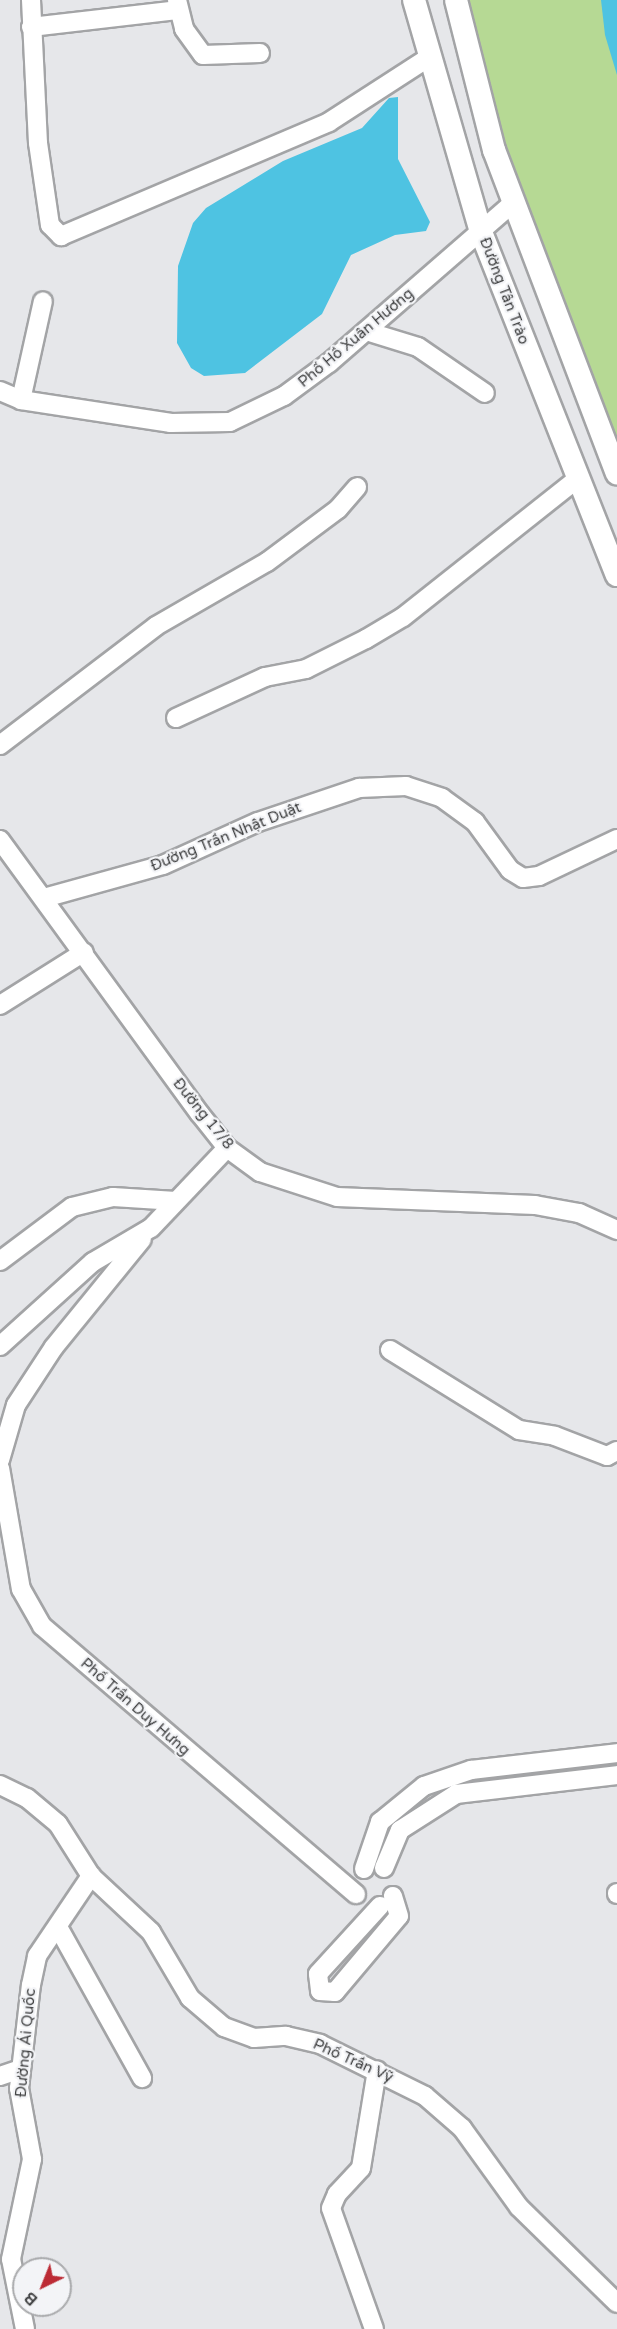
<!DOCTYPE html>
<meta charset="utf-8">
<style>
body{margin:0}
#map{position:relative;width:617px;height:2329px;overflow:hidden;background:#e6e7ea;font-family:"Varela Round",sans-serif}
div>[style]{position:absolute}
.green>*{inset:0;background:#b6d994}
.water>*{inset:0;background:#4ec3e2}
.roads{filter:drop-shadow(2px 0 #a3a4a6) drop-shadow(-2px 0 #a3a4a6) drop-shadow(0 2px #a3a4a6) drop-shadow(0 -2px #a3a4a6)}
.minor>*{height:18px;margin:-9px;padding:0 9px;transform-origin:9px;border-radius:9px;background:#fff}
.major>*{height:22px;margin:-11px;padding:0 11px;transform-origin:11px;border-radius:11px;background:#fff}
span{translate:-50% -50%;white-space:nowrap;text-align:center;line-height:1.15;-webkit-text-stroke:4.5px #f3f4f7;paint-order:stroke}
.street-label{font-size:15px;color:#3c3d3e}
.north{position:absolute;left:12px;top:2257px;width:60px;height:60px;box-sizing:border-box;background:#f3f4f7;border:2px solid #aaabad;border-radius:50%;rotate:223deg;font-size:16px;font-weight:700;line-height:24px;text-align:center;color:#3c3d3e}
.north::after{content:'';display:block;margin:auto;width:21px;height:27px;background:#bc2b35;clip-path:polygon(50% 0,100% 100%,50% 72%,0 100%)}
</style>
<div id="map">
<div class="green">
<div style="clip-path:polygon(467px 0,617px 0,617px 461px,551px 311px)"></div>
</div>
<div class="water">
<div style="clip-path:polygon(601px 0,617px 0,617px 75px,605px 35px)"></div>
<div style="clip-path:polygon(398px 97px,398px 159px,430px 222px,426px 231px,395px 235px,351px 255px,322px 314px,245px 373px,204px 376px,191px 368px,177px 343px,178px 266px,193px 223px,206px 208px,283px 161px,362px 128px,389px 98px)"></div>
</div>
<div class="roads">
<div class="minor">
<div style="left:31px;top:0;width:143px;rotate:87.2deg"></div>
<div style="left:38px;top:143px;width:83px;rotate:81.7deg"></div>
<div style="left:50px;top:225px;width:16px;rotate:45deg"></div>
<div style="left:61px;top:236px;width:291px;rotate:-23deg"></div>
<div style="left:329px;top:122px;width:118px;rotate:-32.9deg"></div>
<div style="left:177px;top:0;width:30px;rotate:76deg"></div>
<div style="left:184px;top:29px;width:32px;rotate:54deg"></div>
<div style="left:203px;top:55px;width:57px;rotate:-2deg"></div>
<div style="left:31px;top:27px;width:147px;rotate:-6.6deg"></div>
<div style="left:366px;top:331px;width:54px;rotate:17.1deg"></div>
<div style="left:418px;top:347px;width:81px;rotate:34.5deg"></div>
<div style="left:0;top:391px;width:23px;rotate:23deg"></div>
<div style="left:21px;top:400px;width:152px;rotate:8.7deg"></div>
<div style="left:171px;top:423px;width:59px;rotate:-1deg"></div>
<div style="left:230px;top:422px;width:60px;rotate:-25.7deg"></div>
<div style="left:284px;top:396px;width:56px;rotate:-36.3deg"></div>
<div style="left:329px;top:363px;width:242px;rotate:-41deg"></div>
<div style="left:21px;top:400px;width:101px;rotate:-77.5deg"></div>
<div style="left:176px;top:718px;width:98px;rotate:-24.7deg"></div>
<div style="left:265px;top:677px;width:42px;rotate:-11deg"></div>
<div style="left:306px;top:669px;width:67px;rotate:-26.6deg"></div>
<div style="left:366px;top:639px;width:43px;rotate:-30.7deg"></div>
<div style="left:403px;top:617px;width:222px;rotate:-38.4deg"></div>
<div style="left:0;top:745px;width:196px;rotate:-37.3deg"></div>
<div style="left:156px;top:626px;width:128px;rotate:-30deg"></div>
<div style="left:267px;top:562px;width:89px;rotate:-36.7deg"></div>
<div style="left:338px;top:509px;width:29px;rotate:-49deg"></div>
<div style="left:0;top:840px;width:339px;rotate:53.9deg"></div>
<div style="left:200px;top:1114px;width:43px;rotate:51.5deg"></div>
<div style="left:227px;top:1148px;width:41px;rotate:36deg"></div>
<div style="left:260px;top:1172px;width:81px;rotate:18deg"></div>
<div style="left:337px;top:1197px;width:198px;rotate:2.3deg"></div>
<div style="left:535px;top:1205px;width:45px;rotate:10.3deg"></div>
<div style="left:579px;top:1213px;width:42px;rotate:24.1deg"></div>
<div style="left:44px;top:898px;width:123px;rotate:-15.5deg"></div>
<div style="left:163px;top:865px;width:104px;rotate:-24.4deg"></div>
<div style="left:258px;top:822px;width:107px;rotate:-18.6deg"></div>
<div style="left:359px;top:788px;width:47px;rotate:-2.4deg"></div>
<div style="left:406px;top:786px;width:38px;rotate:18deg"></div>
<div style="left:442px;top:798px;width:41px;rotate:36deg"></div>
<div style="left:475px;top:822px;width:59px;rotate:53.9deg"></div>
<div style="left:510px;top:870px;width:15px;rotate:32deg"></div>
<div style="left:523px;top:878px;width:16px;rotate:-7deg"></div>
<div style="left:539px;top:876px;width:86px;rotate:-25.4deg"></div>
<div style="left:0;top:1005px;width:99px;rotate:-32.2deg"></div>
<div style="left:0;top:1261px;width:90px;rotate:-36.9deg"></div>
<div style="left:72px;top:1207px;width:42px;rotate:-13.7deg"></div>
<div style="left:113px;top:1197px;width:63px;rotate:3.6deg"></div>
<div style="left:0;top:1346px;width:125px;rotate:-42.1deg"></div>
<div style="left:93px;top:1262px;width:67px;rotate:-30.4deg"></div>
<div style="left:151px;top:1228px;width:110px;rotate:-46.5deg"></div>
<div style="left:390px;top:1350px;width:152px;rotate:31.8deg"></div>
<div style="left:519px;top:1430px;width:36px;rotate:9deg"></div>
<div style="left:555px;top:1436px;width:56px;rotate:21deg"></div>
<div style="left:607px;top:1456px;width:11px;rotate:-27deg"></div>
<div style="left:0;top:1460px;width:57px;rotate:-73.8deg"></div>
<div style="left:16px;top:1405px;width:69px;rotate:-56.8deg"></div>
<div style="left:54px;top:1347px;width:139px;rotate:-50.8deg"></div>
<div style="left:0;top:1468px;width:123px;rotate:80.2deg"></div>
<div style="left:21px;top:1589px;width:43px;rotate:60.4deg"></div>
<div style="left:42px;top:1626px;width:413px;rotate:40.5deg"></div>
<div style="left:0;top:1785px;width:30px;rotate:26deg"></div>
<div style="left:27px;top:1798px;width:40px;rotate:40deg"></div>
<div style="left:58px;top:1824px;width:62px;rotate:57.6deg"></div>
<div style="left:91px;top:1876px;width:82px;rotate:43deg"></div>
<div style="left:151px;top:1932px;width:77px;rotate:59.4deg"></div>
<div style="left:190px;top:1998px;width:45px;rotate:40.5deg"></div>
<div style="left:224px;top:2027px;width:32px;rotate:20deg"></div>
<div style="left:254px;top:2038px;width:32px;rotate:-4deg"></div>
<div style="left:286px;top:2036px;width:35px;rotate:13deg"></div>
<div style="left:320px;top:2044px;width:117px;rotate:26.3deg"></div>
<div style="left:425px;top:2096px;width:49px;rotate:40.9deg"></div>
<div style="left:462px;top:2128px;width:97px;rotate:54.2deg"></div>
<div style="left:519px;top:2207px;width:137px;rotate:44.4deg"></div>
<div style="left:384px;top:1868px;width:41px;rotate:-67.2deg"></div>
<div style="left:400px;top:1830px;width:67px;rotate:-32.7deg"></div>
<div style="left:456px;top:1794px;width:162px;rotate:-6.7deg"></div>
<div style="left:364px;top:1869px;width:50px;rotate:-71.2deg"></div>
<div style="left:380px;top:1822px;width:57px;rotate:-39.3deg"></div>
<div style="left:424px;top:1786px;width:50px;rotate:-18.8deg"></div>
<div style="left:471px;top:1770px;width:147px;rotate:-6.6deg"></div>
<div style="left:617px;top:1894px;width:1px;rotate:-90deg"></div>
<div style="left:380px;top:1906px;width:92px;rotate:132.4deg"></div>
<div style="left:318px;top:1974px;width:17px;rotate:83deg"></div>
<div style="left:320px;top:1991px;width:15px;rotate:4deg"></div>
<div style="left:335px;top:1992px;width:99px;rotate:-49.9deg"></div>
<div style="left:399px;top:1916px;width:21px;rotate:-107deg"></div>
<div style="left:58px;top:1927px;width:173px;rotate:60.9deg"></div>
<div style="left:0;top:2076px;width:21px;rotate:-19deg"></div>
<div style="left:25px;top:2329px;width:71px;rotate:-101.3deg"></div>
<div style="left:11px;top:2259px;width:102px;rotate:-78.1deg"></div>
<div style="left:32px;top:2159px;width:72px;rotate:-100.4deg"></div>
<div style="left:19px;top:2088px;width:104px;rotate:-83.4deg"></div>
<div style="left:31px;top:1985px;width:30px;rotate:-78deg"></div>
<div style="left:37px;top:1956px;width:97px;rotate:-56deg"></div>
<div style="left:374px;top:2329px;width:128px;rotate:-109.6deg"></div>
<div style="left:331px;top:2208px;width:15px;rotate:-67deg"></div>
<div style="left:337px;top:2194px;width:35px;rotate:-47deg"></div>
<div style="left:361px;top:2168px;width:99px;rotate:-80.7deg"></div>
</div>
<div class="major">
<div style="left:414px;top:0;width:241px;rotate:73.9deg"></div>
<div style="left:481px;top:232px;width:369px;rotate:68.4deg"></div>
<div style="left:456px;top:0;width:155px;rotate:75.8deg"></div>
<div style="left:494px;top:150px;width:346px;rotate:69.2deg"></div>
</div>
</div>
<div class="street-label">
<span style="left:504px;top:291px;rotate:69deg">Đường Tân Trào</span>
<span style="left:356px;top:338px;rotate:-40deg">Phố Hồ Xuân Hương</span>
<span style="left:226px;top:837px;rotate:-22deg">Đường Trần Nhật Duật</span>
<span style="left:203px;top:1114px;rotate:51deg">Đường 17/8</span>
<span style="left:135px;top:1707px;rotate:41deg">Phố Trần Duy Hưng</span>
<span style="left:26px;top:2043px;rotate:-85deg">Đường Ái Quốc</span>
<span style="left:353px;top:2061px;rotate:24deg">Phố Trần Vỹ</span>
</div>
<div class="north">B</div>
</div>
